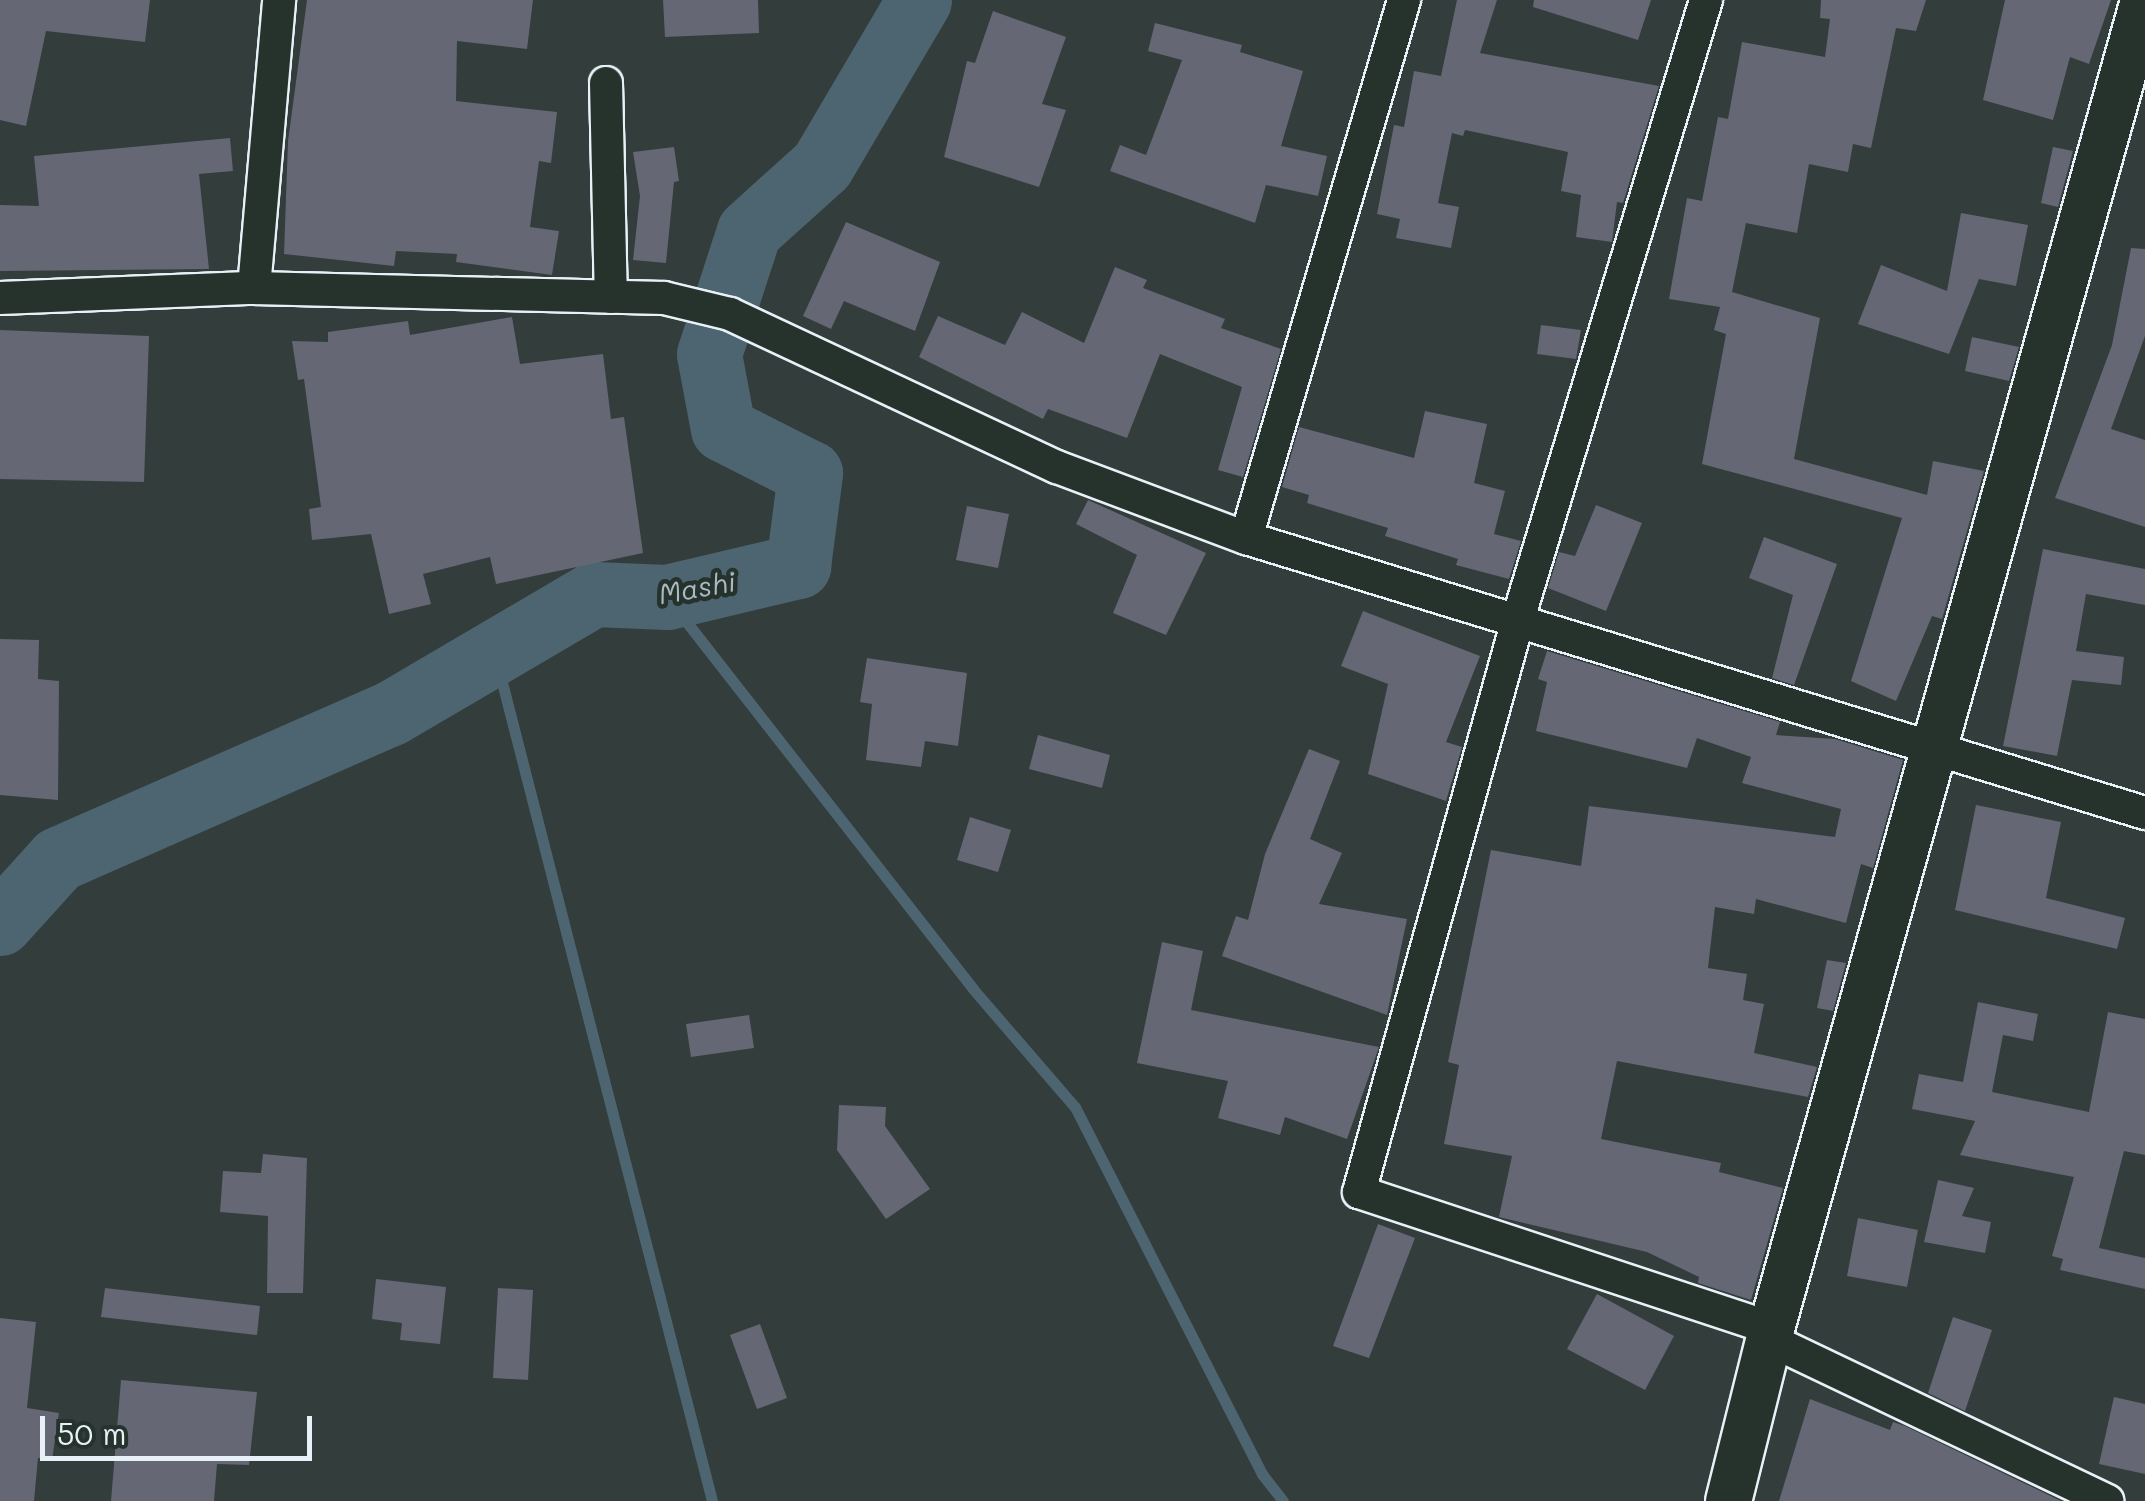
<!DOCTYPE html>
<style>
body{margin:0}
#map{position:relative;width:2145px;height:1501px;overflow:hidden;background:#333d3b;font-family:Mali,sans-serif}
div>[style]{position:absolute}
.stream>*{height:11px;margin:-5.5px;padding:0 5.5px;transform-origin:5.5px;border-radius:5.5px;background:#4d6571}
.river>*{height:65px;margin:-32.5px;padding:0 32.5px;transform-origin:32.5px;border-radius:32.5px;background:#4d6571}
.building>*{inset:0;background:#656774}
.roads{filter:drop-shadow(2px 0 #e8f1f8) drop-shadow(-2px 0 #e8f1f8) drop-shadow(0 2px #e8f1f8) drop-shadow(0 -2px #e8f1f8)}
.street>*{height:32px;margin:-16px;padding:0 16px;transform-origin:16px;border-radius:16px;background:#26332d}
.secondary>*{height:45px;margin:-22.5px;padding:0 22.5px;transform-origin:22.5px;border-radius:22.5px;background:#26332d}
span{translate:-50% -50%;white-space:nowrap;text-align:center;line-height:1.15;-webkit-text-stroke:9px #26332d;paint-order:stroke}
.water-label{font-size:28px;color:#aab9c2;font-style:italic}
.scale{position:absolute;left:40px;top:1416px;width:272px;height:45px;box-sizing:border-box;border:5px solid #e8f1f8;border-top:0;padding-left:12px;font-size:30px;line-height:35px;white-space:nowrap;color:#e8f1f8;-webkit-text-stroke:8px #26332d;paint-order:stroke}
</style>
<div id="map">
<div class="stream">
<div style="left:667px;top:597px;width:497px;rotate:52deg"></div>
<div style="left:973px;top:989px;width:156px;rotate:49.2deg"></div>
<div style="left:1075px;top:1107px;width:412px;rotate:63deg"></div>
<div style="left:1262px;top:1474px;width:34px;rotate:52deg"></div>
<div style="left:495px;top:655px;width:873px;rotate:75.61deg"></div>
</div>
<div class="river">
<div style="left:0;top:923px;width:86px;rotate:-47.8deg"></div>
<div style="left:58px;top:859px;width:364px;rotate:-23.7deg"></div>
<div style="left:391px;top:713px;width:235px;rotate:-30.4deg"></div>
<div style="left:594px;top:594px;width:73px;rotate:2.4deg"></div>
<div style="left:667px;top:597px;width:135px;rotate:-13.3deg"></div>
<div style="left:798px;top:566px;width:94px;rotate:-82.6deg"></div>
<div style="left:810px;top:473px;width:97px;rotate:-153.2deg"></div>
<div style="left:723px;top:429px;width:76px;rotate:-100.6deg"></div>
<div style="left:709px;top:354px;width:129px;rotate:-72deg"></div>
<div style="left:749px;top:231px;width:98px;rotate:-42.1deg"></div>
<div style="left:822px;top:165px;width:191px;rotate:-59.5deg"></div>
</div>
<div class="building">
<div style="clip-path:polygon(0 0,150px 0,145px 42px,46px 31px,26px 126px,0 120px)"></div>
<div style="clip-path:polygon(307px 0,533px 0,527px 49px,457px 41px,456px 101px,557px 112px,551px 163px,539px 161px,530px 227px,559px 231px,552px 275px,456px 262px,457px 254px,396px 251px,394px 266px,284px 254px,288px 141px)"></div>
<div style="clip-path:polygon(663px 0,758px 0,759px 33px,665px 37px)"></div>
<div style="clip-path:polygon(1457px 0,1497px 0,1480px 53px,1659px 86px,1623px 203px,1617px 202px,1612px 242px,1576px 237px,1581px 195px,1561px 191px,1568px 152px,1465px 130px,1463px 136px,1452px 133px,1438px 203px,1459px 207px,1451px 248px,1396px 238px,1400px 219px,1377px 214px,1394px 125px,1404px 127px,1414px 71px,1441px 76px)"></div>
<div style="clip-path:polygon(1534px 0,1651px 0,1638px 40px,1533px 7px)"></div>
<div style="clip-path:polygon(1821px 0,1926px 0,1916px 31px,1896px 28px,1871px 148px,1853px 144px,1848px 172px,1809px 164px,1797px 233px,1746px 223px,1732px 292px,1820px 318px,1794px 459px,1927px 495px,1933px 461px,1984px 471px,1942px 619px,1932px 616px,1896px 701px,1851px 681px,1902px 518px,1702px 464px,1726px 334px,1714px 330px,1720px 307px,1669px 299px,1687px 198px,1702px 201px,1718px 117px,1728px 119px,1742px 42px,1825px 57px,1830px 19px,1820px 18px)"></div>
<div style="clip-path:polygon(2005px 0,2111px 0,2089px 64px,2070px 57px,2053px 120px,1983px 100px)"></div>
<div style="clip-path:polygon(993px 11px,1066px 37px,1042px 104px,1066px 110px,1039px 187px,944px 157px,967px 61px,975px 63px)"></div>
<div style="clip-path:polygon(1155px 23px,1242px 45px,1240px 52px,1303px 71px,1281px 146px,1327px 156px,1318px 196px,1266px 185px,1255px 223px,1110px 171px,1120px 145px,1146px 155px,1182px 60px,1148px 51px)"></div>
<div style="clip-path:polygon(230px 138px,233px 171px,199px 174px,209px 269px,0 271px,0 205px,39px 206px,34px 156px)"></div>
<div style="clip-path:polygon(674px 147px,679px 181px,674px 182px,666px 263px,633px 260px,640px 196px,633px 152px)"></div>
<div style="clip-path:polygon(2053px 147px,2073px 151px,2058px 207px,2041px 203px)"></div>
<div style="clip-path:polygon(1961px 213px,2028px 225px,2016px 286px,1979px 279px,1949px 354px,1858px 324px,1881px 265px,1947px 291px)"></div>
<div style="clip-path:polygon(846px 222px,940px 262px,915px 331px,844px 301px,831px 329px,803px 316px)"></div>
<div style="clip-path:polygon(2131px 248px,2145px 249px,2145px 336px,2111px 429px,2145px 440px,2145px 527px,2055px 498px,2112px 345px)"></div>
<div style="clip-path:polygon(1115px 267px,1147px 280px,1143px 288px,1225px 319px,1221px 328px,1281px 349px,1243px 477px,1218px 470px,1242px 387px,1160px 354px,1127px 438px,1048px 409px,1043px 419px,919px 357px,938px 316px,1005px 345px,1022px 312px,1084px 343px)"></div>
<div style="clip-path:polygon(512px 317px,520px 364px,603px 354px,611px 419px,624px 417px,643px 553px,496px 584px,490px 557px,423px 574px,431px 604px,389px 614px,371px 534px,312px 540px,309px 509px,321px 507px,304px 379px,298px 380px,292px 341px,328px 342px,328px 332px,408px 321px,410px 335px)"></div>
<div style="clip-path:polygon(1541px 325px,1581px 330px,1576px 359px,1537px 354px)"></div>
<div style="clip-path:polygon(0 330px,149px 336px,144px 482px,0 479px)"></div>
<div style="clip-path:polygon(1972px 337px,2019px 347px,2009px 381px,1965px 371px)"></div>
<div style="clip-path:polygon(1425px 411px,1487px 424px,1474px 483px,1505px 491px,1494px 534px,1521px 541px,1509px 579px,1456px 565px,1458px 559px,1385px 536px,1388px 528px,1307px 503px,1309px 495px,1282px 487px,1299px 427px,1414px 458px)"></div>
<div style="clip-path:polygon(1088px 500px,1206px 553px,1166px 635px,1113px 613px,1137px 555px,1076px 524px)"></div>
<div style="clip-path:polygon(1596px 505px,1642px 523px,1606px 611px,1548px 588px,1559px 552px,1575px 556px)"></div>
<div style="clip-path:polygon(967px 506px,1009px 514px,998px 568px,956px 560px)"></div>
<div style="clip-path:polygon(1764px 537px,1837px 564px,1794px 685px,1772px 678px,1793px 595px,1749px 578px)"></div>
<div style="clip-path:polygon(2043px 549px,2145px 569px,2145px 605px,2086px 594px,2076px 651px,2124px 657px,2121px 685px,2072px 680px,2057px 756px,2003px 746px)"></div>
<div style="clip-path:polygon(1363px 611px,1480px 656px,1446px 742px,1462px 747px,1446px 801px,1368px 774px,1388px 684px,1341px 666px)"></div>
<div style="clip-path:polygon(0 639px,39px 640px,38px 679px,59px 681px,58px 800px,0 795px)"></div>
<div style="clip-path:polygon(1547px 651px,1780px 722px,1776px 735px,1835px 739px,1903px 760px,1873px 868px,1861px 864px,1846px 923px,1756px 899px,1754px 914px,1715px 907px,1708px 968px,1747px 974px,1743px 1000px,1764px 1004px,1754px 1053px,1817px 1067px,1808px 1097px,1617px 1061px,1601px 1139px,1721px 1163px,1719px 1172px,1783px 1188px,1751px 1300px,1698px 1283px,1699px 1277px,1647px 1252px,1499px 1217px,1512px 1156px,1444px 1144px,1459px 1065px,1448px 1062px,1491px 850px,1581px 866px,1589px 806px,1835px 837px,1841px 809px,1742px 783px,1751px 757px,1697px 738px,1687px 768px,1536px 731px,1547px 682px,1538px 679px)"></div>
<div style="clip-path:polygon(867px 658px,967px 673px,958px 746px,925px 741px,921px 767px,866px 760px,872px 704px,860px 702px)"></div>
<div style="clip-path:polygon(1038px 735px,1110px 755px,1102px 788px,1029px 769px)"></div>
<div style="clip-path:polygon(1309px 749px,1340px 761px,1310px 839px,1342px 853px,1319px 904px,1407px 919px,1387px 1015px,1222px 956px,1236px 916px,1248px 920px,1265px 854px)"></div>
<div style="clip-path:polygon(1976px 805px,2061px 822px,2046px 898px,2125px 918px,2117px 949px,1955px 910px)"></div>
<div style="clip-path:polygon(970px 817px,1011px 830px,998px 872px,957px 860px)"></div>
<div style="clip-path:polygon(1162px 942px,1203px 951px,1191px 1010px,1379px 1047px,1347px 1139px,1285px 1117px,1280px 1135px,1218px 1118px,1228px 1081px,1137px 1063px)"></div>
<div style="clip-path:polygon(1827px 960px,1846px 963px,1833px 1011px,1817px 1008px)"></div>
<div style="clip-path:polygon(1978px 1002px,2038px 1014px,2033px 1041px,2003px 1035px,1992px 1092px,2089px 1112px,2108px 1012px,2145px 1019px,2145px 1155px,2124px 1151px,2099px 1248px,2145px 1258px,2145px 1289px,2060px 1270px,2063px 1259px,2052px 1256px,2074px 1177px,1960px 1155px,1975px 1121px,1912px 1109px,1919px 1074px,1963px 1082px)"></div>
<div style="clip-path:polygon(749px 1015px,754px 1048px,691px 1057px,686px 1024px)"></div>
<div style="clip-path:polygon(839px 1105px,886px 1107px,885px 1126px,930px 1189px,886px 1219px,837px 1150px)"></div>
<div style="clip-path:polygon(263px 1154px,307px 1158px,303px 1293px,267px 1293px,268px 1216px,220px 1212px,223px 1171px,261px 1173px)"></div>
<div style="clip-path:polygon(1938px 1180px,1974px 1188px,1962px 1216px,1991px 1222px,1985px 1253px,1924px 1242px)"></div>
<div style="clip-path:polygon(1858px 1218px,1918px 1230px,1907px 1287px,1847px 1276px)"></div>
<div style="clip-path:polygon(1378px 1224px,1415px 1238px,1369px 1358px,1333px 1346px)"></div>
<div style="clip-path:polygon(376px 1279px,446px 1287px,440px 1344px,400px 1340px,402px 1323px,372px 1319px)"></div>
<div style="clip-path:polygon(105px 1288px,260px 1306px,257px 1335px,101px 1317px)"></div>
<div style="clip-path:polygon(498px 1288px,533px 1290px,528px 1380px,493px 1378px)"></div>
<div style="clip-path:polygon(1597px 1294px,1674px 1336px,1645px 1390px,1567px 1349px)"></div>
<div style="clip-path:polygon(1953px 1317px,1992px 1330px,1965px 1411px,1928px 1393px)"></div>
<div style="clip-path:polygon(0 1318px,36px 1322px,27px 1408px,59px 1413px,52px 1460px,38px 1458px,34px 1501px,0 1501px)"></div>
<div style="clip-path:polygon(760px 1324px,787px 1398px,757px 1409px,730px 1335px)"></div>
<div style="clip-path:polygon(121px 1380px,257px 1392px,249px 1465px,217px 1464px,214px 1501px,111px 1501px)"></div>
<div style="clip-path:polygon(2114px 1397px,2145px 1404px,2145px 1474px,2099px 1464px)"></div>
<div style="clip-path:polygon(1810px 1399px,1890px 1430px,1893px 1422px,1905px 1426px,2061px 1501px,1779px 1501px)"></div>
</div>
<div class="roads">
<div class="street">
<div style="left:1706px;top:0;width:644px;rotate:106.89deg"></div>
<div style="left:1519px;top:616px;width:598px;rotate:105.52deg"></div>
<div style="left:1359px;top:1192px;width:434px;rotate:18.3deg"></div>
<div style="left:606px;top:83px;width:214px;rotate:88.7deg"></div>
<div style="left:254px;top:288px;width:289px;rotate:-85deg"></div>
<div style="left:0;top:298px;width:254px;rotate:-2.3deg"></div>
<div style="left:254px;top:288px;width:410px;rotate:1.4deg"></div>
<div style="left:664px;top:298px;width:68px;rotate:13.6deg"></div>
<div style="left:730px;top:314px;width:361px;rotate:25.1deg"></div>
<div style="left:1057px;top:467px;width:202px;rotate:20.6deg"></div>
<div style="left:1246px;top:538px;width:940px;rotate:17.01deg"></div>
<div style="left:1246px;top:538px;width:561px;rotate:-73.63deg"></div>
<div style="left:1768px;top:1339px;width:376px;rotate:25.5deg"></div>
</div>
<div class="secondary">
<div style="left:1728px;top:1501px;width:178px;rotate:-76deg"></div>
<div style="left:1771px;top:1328px;width:1379px;rotate:-74.35deg"></div>
</div>
</div>
<div class="water-label">
<span style="left:697px;top:587px;rotate:-10deg">Mashi</span>
</div>
<div class="scale">50 m</div>
</div>
